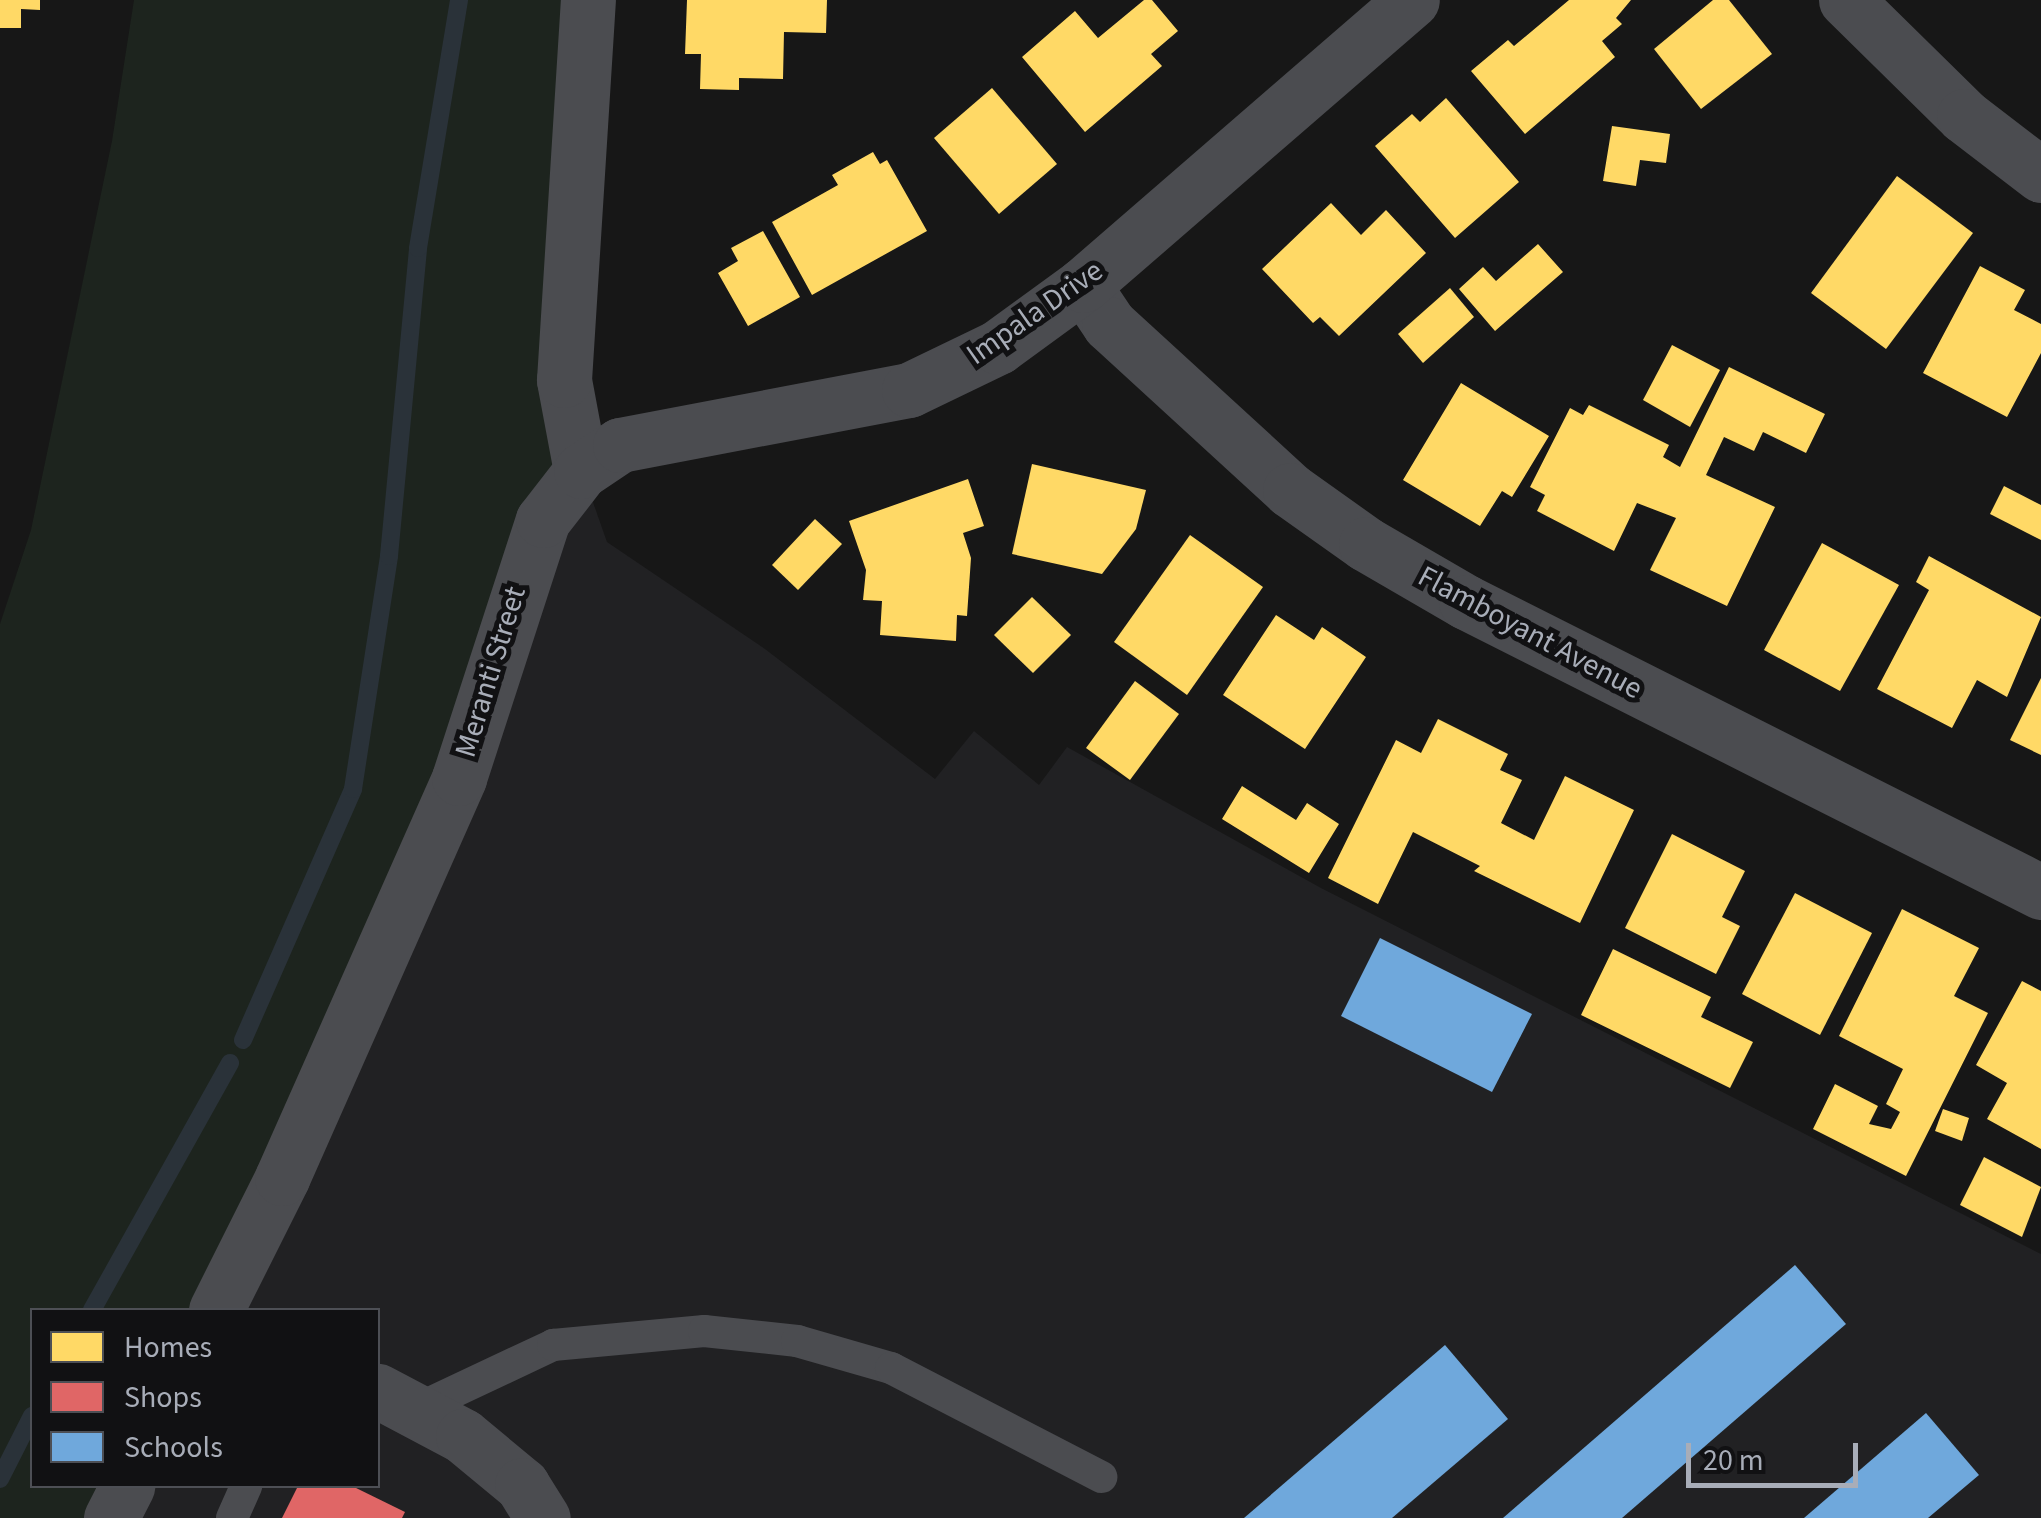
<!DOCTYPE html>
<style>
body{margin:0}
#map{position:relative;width:2041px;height:1518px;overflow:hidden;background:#171717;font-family:"Source Sans 3",sans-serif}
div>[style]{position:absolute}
.built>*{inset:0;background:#212123}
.green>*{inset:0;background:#1d241e}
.homes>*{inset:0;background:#ffd966}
.shops>*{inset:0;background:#e06666}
.schools>*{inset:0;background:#6fa8dc}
.stream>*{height:18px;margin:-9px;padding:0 9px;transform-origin:9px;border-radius:9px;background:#2a3239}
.service>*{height:32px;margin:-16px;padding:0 16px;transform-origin:16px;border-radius:16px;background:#4b4c50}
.minor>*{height:55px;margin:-27.5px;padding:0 27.5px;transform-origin:27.5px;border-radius:27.5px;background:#4b4c50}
span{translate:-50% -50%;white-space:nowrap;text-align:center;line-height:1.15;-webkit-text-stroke:10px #111113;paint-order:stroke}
.street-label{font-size:30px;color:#a8adb8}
.legend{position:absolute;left:30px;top:1308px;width:350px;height:180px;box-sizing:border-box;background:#111113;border:2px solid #4d4f55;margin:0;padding:12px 18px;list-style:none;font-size:30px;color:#a8adb8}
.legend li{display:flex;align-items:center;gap:20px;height:50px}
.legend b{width:50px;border:2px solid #4d4f55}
.scale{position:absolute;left:1686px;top:1443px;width:172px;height:45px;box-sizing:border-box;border:5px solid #a8adb8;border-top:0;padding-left:12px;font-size:30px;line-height:35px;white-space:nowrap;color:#a8adb8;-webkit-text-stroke:8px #111113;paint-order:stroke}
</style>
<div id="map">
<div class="built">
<div style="clip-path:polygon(582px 471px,607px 542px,765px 649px,935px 779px,974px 731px,1039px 785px,1067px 747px,1321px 888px,2041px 1254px,2041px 1518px,112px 1518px,128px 1486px,378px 1486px,378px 1310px,216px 1310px)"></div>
</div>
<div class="green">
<div style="clip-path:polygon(134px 0,590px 0,582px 471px,216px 1310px,32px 1310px,32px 1486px,128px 1486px,112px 1518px,0 1518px,0 624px,31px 530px,112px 141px)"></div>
</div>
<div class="homes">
<div style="clip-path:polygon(0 0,40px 0,40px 10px,21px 9px,21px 28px,0 28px)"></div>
<div style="clip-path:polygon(687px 0,827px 0,826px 33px,784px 32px,783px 79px,739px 78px,739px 90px,700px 89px,701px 54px,685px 54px)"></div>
<div style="clip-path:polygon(1144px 0,1152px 0,1178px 31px,1151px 54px,1162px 66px,1085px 132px,1022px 57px,1075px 11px,1098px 38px)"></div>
<div style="clip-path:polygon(1569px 0,1631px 0,1616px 18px,1622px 24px,1602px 41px,1615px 57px,1525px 134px,1471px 71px,1508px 40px,1514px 46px)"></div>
<div style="clip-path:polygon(1713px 0,1729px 0,1772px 54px,1701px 109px,1654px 49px)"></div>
<div style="clip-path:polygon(992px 88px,1057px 164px,999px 214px,934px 138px)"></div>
<div style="clip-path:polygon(1446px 98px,1519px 182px,1455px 238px,1375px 146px,1412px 114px,1420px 122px)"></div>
<div style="clip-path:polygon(1612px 126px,1670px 134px,1666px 163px,1640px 160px,1636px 186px,1603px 181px)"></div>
<div style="clip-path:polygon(873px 152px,880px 164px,887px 160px,927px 231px,812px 295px,772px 222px,838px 185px,832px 175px)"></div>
<div style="clip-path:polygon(1897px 176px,1973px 233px,1886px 349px,1811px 293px)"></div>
<div style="clip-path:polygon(1331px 203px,1361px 235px,1386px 210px,1426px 253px,1339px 336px,1320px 317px,1313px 323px,1262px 269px)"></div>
<div style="clip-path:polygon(763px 231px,800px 297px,748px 326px,718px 273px,738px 261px,731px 248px)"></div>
<div style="clip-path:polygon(1538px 244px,1563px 272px,1495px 331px,1459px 289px,1483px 267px,1496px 281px)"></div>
<div style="clip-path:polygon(1980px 266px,2025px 290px,2014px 310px,2041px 324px,2041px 353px,2007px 417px,1923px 373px)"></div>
<div style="clip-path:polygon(1450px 288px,1474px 317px,1423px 363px,1398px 334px)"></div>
<div style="clip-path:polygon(1672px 345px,1720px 370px,1690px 427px,1643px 400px)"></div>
<div style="clip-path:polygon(1729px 367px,1825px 414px,1806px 453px,1763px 432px,1754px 451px,1724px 437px,1706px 475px,1775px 507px,1727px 606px,1650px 570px,1676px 518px,1637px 503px,1614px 551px,1537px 511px,1545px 495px,1530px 487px,1570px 408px,1583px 415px,1589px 405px,1669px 445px,1663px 457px,1680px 467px)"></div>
<div style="clip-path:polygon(1461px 383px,1549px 436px,1512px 497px,1502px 491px,1480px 526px,1403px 480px)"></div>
<div style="clip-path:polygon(1032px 464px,1146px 490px,1136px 529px,1102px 574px,1012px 554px)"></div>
<div style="clip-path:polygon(968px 479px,984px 526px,963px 533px,971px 558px,967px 616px,957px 615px,956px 641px,880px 635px,882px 601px,863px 600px,866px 570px,849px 521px)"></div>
<div style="clip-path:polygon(2004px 486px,2041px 505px,2041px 540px,1990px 514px)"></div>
<div style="clip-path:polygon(815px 519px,842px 544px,798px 590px,772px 565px)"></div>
<div style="clip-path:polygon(1190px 535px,1263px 587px,1187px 695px,1114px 642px)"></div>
<div style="clip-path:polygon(1822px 543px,1899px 585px,1840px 691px,1764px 650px)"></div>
<div style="clip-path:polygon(1929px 556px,2041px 617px,2007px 697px,1977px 680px,1952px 728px,1877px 689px,1929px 590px,1916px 582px)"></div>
<div style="clip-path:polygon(1032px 597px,1071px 635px,1033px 673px,994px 635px)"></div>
<div style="clip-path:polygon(1276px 615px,1314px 640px,1322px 627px,1366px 657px,1305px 749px,1223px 695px)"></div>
<div style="clip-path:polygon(2041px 678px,2041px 755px,2010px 740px)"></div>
<div style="clip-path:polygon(1135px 681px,1179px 714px,1130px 780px,1086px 748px)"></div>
<div style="clip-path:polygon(1438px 719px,1508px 754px,1500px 770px,1522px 780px,1501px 823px,1534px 840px,1565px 776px,1634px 810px,1580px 923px,1474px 871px,1480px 866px,1413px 832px,1378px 904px,1328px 878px,1396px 740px,1421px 753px)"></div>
<div style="clip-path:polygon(1242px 786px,1296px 820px,1307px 803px,1339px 824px,1309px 873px,1222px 819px)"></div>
<div style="clip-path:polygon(1672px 834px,1745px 871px,1722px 917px,1740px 926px,1716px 974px,1625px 928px)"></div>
<div style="clip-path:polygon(1795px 893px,1872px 933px,1820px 1035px,1742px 994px)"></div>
<div style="clip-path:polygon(1902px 909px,1979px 948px,1954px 996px,1988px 1013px,1906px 1176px,1813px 1129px,1835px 1084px,1878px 1106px,1869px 1124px,1891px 1129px,1900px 1112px,1886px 1104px,1903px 1069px,1839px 1036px)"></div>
<div style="clip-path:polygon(1613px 949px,1711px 997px,1701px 1017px,1753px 1042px,1730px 1088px,1581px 1015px)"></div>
<div style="clip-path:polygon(2022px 981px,2041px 991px,2041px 1149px,1987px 1119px,2007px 1083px,1976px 1065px)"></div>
<div style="clip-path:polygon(1943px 1109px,1969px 1118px,1962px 1141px,1935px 1131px)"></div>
<div style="clip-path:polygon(1984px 1157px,2041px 1187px,2022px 1237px,1960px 1205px)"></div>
</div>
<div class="shops">
<div style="clip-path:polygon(298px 1486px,352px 1486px,405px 1512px,402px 1518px,282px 1518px)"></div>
</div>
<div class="schools">
<div style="clip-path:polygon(1380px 938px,1532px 1014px,1492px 1092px,1341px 1016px)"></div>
<div style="clip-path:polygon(1795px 1265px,1846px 1324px,1622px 1518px,1503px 1518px)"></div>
<div style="clip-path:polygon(1445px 1345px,1508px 1419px,1392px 1518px,1244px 1518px)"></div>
<div style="clip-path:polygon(1926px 1413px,1979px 1475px,1928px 1518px,1804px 1518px)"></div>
</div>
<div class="stream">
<div style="left:243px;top:1040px;width:274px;rotate:-66.3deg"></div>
<div style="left:353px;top:789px;width:236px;rotate:-81.2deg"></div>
<div style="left:389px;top:556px;width:309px;rotate:-84.6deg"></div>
<div style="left:418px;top:248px;width:251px;rotate:-80.6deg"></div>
<div style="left:92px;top:1310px;width:283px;rotate:-60.8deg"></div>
<div style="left:0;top:1479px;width:71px;rotate:-63.1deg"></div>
</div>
<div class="service">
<div style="left:415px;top:1410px;width:153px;rotate:-25.2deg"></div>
<div style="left:553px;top:1345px;width:152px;rotate:-5.3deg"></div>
<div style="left:704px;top:1331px;width:94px;rotate:6.1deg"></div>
<div style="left:797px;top:1341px;width:98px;rotate:16deg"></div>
<div style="left:891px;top:1368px;width:237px;rotate:27.4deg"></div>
<div style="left:232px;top:1518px;width:35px;rotate:-66deg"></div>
</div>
<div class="minor">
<div style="left:1846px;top:0;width:165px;rotate:44.5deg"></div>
<div style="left:1964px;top:116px;width:97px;rotate:37.5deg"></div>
<div style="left:1083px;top:285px;width:47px;rotate:56.3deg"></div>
<div style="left:1109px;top:324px;width:246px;rotate:42.5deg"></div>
<div style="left:1290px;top:490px;width:93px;rotate:35.4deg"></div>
<div style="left:1366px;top:544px;width:116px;rotate:30.1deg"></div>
<div style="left:1466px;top:602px;width:644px;rotate:26.76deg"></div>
<div style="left:581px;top:471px;width:93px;rotate:-100.6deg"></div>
<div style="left:564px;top:380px;width:381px;rotate:-86.4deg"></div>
<div style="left:216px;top:1310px;width:148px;rotate:-63.4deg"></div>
<div style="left:282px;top:1178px;width:437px;rotate:-66.1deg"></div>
<div style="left:459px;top:778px;width:271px;rotate:-72deg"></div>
<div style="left:543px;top:520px;width:62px;rotate:-52.2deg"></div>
<div style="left:581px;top:471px;width:47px;rotate:-33.7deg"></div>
<div style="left:620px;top:445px;width:294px;rotate:-10.8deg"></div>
<div style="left:909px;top:390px;width:99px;rotate:-25.8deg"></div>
<div style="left:998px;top:347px;width:105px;rotate:-36.1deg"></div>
<div style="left:1083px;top:285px;width:435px;rotate:-40.9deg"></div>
<div style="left:378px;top:1391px;width:96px;rotate:27.9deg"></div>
<div style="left:463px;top:1436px;width:77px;rotate:39.7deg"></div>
<div style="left:522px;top:1485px;width:39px;rotate:58deg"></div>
<div style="left:111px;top:1518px;width:36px;rotate:-63deg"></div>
</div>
<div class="street-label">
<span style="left:1035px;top:313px;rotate:-35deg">Impala Drive</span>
<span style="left:1530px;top:633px;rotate:28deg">Flamboyant Avenue</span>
<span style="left:491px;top:672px;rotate:-73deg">Meranti Street</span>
</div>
<ul class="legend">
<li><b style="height:28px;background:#ffd966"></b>Homes</li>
<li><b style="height:28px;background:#e06666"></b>Shops</li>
<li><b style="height:28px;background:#6fa8dc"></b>Schools</li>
</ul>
<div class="scale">20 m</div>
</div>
